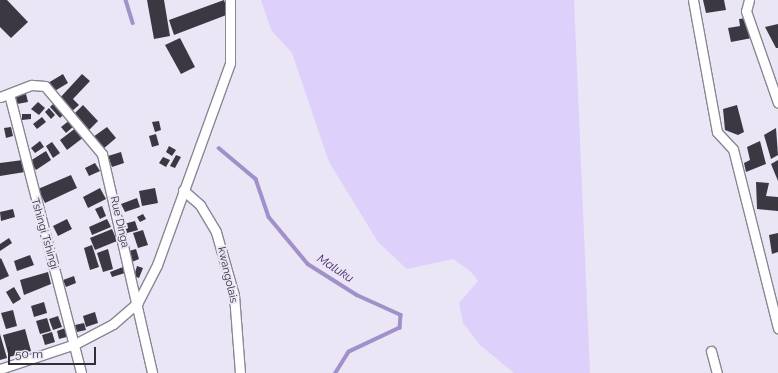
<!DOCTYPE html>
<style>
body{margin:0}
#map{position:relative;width:778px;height:373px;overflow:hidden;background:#eae6f5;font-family:Raleway,sans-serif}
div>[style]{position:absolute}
.green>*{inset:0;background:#ddd1fc}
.stream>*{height:3.5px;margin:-1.75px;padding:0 1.75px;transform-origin:1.75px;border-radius:1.75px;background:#a190c9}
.building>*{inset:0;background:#3b3843}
.roads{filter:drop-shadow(1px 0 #8a8693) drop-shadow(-1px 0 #8a8693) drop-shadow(0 1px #8a8693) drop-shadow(0 -1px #8a8693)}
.minor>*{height:9px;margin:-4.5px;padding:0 4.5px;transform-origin:4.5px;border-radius:4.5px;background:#fff}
span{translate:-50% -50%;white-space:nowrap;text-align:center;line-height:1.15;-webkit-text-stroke:4px #eae6f5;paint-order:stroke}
.street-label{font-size:11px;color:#312f35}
.water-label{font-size:12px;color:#40266a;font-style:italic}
.scale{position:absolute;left:8px;top:347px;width:88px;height:18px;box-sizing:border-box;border:2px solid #312f35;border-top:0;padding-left:5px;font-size:12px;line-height:14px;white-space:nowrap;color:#312f35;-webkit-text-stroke:3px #eae6f5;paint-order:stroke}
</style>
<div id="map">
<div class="green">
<div style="clip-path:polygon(261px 0,574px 0,590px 373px,514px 373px,480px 345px,463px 323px,459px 303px,478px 281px,470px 271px,453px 259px,407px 269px,378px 242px,329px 162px,292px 53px,271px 30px)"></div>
</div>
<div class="stream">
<div style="left:126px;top:0;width:24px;rotate:73deg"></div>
<div style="left:219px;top:148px;width:48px;rotate:40deg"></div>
<div style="left:256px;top:179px;width:40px;rotate:71.1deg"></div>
<div style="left:269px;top:217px;width:61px;rotate:50.3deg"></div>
<div style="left:308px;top:264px;width:58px;rotate:32.3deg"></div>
<div style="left:357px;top:295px;width:48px;rotate:24.4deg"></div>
<div style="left:401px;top:315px;width:13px;rotate:94deg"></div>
<div style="left:400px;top:328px;width:56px;rotate:154.8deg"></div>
<div style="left:349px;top:352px;width:25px;rotate:122deg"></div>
</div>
<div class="building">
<div style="clip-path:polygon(0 0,7px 0,28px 22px,11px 38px,0 27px)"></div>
<div style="clip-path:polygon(147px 0,164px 0,170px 36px,154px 39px)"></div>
<div style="clip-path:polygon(224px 0,229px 14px,174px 35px,169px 20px)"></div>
<div style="clip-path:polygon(703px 0,724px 0,726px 10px,706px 13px)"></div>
<div style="clip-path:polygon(748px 18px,752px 38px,731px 42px,728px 28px,740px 26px,739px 19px)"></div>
<div style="clip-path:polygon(778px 24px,778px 48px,776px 48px,765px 27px)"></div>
<div style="clip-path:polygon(180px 38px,195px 67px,181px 74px,165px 45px)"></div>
<div style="clip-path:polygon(63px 74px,68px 83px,53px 92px,48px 83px)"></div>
<div style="clip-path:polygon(82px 74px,90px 81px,73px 99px,79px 105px,71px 112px,58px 100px)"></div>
<div style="clip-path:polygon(26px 94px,28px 102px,17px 104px,15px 96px)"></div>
<div style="clip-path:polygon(38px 102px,45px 108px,39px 115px,31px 109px)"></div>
<div style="clip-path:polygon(54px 103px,64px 114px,60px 118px,50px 107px)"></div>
<div style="clip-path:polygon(83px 105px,98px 121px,88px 131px,73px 115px)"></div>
<div style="clip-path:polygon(737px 105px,744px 132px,738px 135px,725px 130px,723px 109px)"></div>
<div style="clip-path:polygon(49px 108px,55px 115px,51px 119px,45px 112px)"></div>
<div style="clip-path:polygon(22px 114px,31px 114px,31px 119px,22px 120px)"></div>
<div style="clip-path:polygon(42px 117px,46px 122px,37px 129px,33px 124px)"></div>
<div style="clip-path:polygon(70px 120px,74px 126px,66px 133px,61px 127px)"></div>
<div style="clip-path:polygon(159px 121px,161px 130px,155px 132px,152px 122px)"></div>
<div style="clip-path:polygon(11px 127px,13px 136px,6px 138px,4px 128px)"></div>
<div style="clip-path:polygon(77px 127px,84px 137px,67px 150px,60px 140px)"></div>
<div style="clip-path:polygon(107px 127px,116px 138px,103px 149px,93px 137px)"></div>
<div style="clip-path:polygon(776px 128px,778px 155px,771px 159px,764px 135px)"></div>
<div style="clip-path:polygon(156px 134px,159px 145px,152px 147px,149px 136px)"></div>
<div style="clip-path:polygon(40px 141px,44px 147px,35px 153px,31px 148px)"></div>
<div style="clip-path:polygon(760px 141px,766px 164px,746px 172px,744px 163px,750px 160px,747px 147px)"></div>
<div style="clip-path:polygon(52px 142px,60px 153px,53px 158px,46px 146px)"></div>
<div style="clip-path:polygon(169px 146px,176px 150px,172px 156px,166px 152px)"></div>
<div style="clip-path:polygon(46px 151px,51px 160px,36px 170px,30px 161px)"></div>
<div style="clip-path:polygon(121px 152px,124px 163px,112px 167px,108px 156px)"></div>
<div style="clip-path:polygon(176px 155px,181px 157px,175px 168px,170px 166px)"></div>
<div style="clip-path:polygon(163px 157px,170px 160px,166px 167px,159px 163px)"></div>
<div style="clip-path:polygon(23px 160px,25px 172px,0 176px,0 163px)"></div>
<div style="clip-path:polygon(778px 160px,778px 181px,771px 164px)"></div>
<div style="clip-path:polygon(95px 163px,100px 171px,89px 176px,85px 168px)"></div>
<div style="clip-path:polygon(71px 175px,77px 188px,45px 203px,38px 189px)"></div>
<div style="clip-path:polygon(756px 182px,769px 183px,766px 196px,778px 197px,778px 211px,757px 209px)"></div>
<div style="clip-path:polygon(100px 188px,106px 199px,88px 208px,83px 197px)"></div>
<div style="clip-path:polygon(155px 188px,158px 203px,142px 206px,139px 191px)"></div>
<div style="clip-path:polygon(137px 198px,140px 207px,125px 212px,121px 204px)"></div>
<div style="clip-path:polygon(102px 206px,106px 216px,100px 219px,95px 209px)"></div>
<div style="clip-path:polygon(13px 209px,15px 217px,1px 221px,0 212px)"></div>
<div style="clip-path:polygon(143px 214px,146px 219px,140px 222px,137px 217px)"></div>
<div style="clip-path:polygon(67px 219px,72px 229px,58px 236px,53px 226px)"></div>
<div style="clip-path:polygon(107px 219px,111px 227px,92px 235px,89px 227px)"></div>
<div style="clip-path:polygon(135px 221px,138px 230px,127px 233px,124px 224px)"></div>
<div style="clip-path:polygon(112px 229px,117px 241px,95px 250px,90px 238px)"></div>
<div style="clip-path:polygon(143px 230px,148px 245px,138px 248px,133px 233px)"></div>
<div style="clip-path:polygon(778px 233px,778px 252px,772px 254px,769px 235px)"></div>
<div style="clip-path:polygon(9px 238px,12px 243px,0 251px,0 244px)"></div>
<div style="clip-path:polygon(92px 245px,99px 267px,90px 270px,84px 248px)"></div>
<div style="clip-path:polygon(108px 249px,113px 269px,103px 272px,97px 253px)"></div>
<div style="clip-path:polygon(136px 249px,139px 259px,132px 262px,129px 251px)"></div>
<div style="clip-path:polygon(30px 255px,34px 265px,17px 271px,14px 261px)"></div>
<div style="clip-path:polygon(1px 258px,9px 276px,0 280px,0 259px)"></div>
<div style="clip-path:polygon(137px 266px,143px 268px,139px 278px,134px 276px)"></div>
<div style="clip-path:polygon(123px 267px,125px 273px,112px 277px,110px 272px)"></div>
<div style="clip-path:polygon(48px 272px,51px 284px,24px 295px,20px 280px)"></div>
<div style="clip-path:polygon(74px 276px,76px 283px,66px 287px,63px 280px)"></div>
<div style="clip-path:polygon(14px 287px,21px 299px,13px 304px,6px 292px)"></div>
<div style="clip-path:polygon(44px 302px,47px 313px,34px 317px,31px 306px)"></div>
<div style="clip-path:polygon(13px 310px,17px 326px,6px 329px,1px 313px)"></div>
<div style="clip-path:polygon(95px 312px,98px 323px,86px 327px,83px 316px)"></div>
<div style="clip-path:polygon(58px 316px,62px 327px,53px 330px,49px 319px)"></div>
<div style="clip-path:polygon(47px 318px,51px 331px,40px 334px,36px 321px)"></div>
<div style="clip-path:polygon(84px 323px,86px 330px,77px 332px,75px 325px)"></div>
<div style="clip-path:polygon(68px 327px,70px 336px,59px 339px,57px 331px)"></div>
<div style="clip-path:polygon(25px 329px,31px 351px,9px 357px,3px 335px)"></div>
<div style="clip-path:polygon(52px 332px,55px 342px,45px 345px,42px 335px)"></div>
<div style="clip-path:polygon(0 334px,7px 358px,0 360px)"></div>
</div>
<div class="roads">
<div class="minor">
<div style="left:693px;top:0;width:134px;rotate:79.7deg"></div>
<div style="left:717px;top:132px;width:23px;rotate:47deg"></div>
<div style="left:733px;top:149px;width:185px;rotate:75.9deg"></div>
<div style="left:749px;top:0;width:11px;rotate:105deg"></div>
<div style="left:746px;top:11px;width:97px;rotate:70.8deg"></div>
<div style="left:9px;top:94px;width:288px;rotate:75.5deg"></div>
<div style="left:0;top:97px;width:34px;rotate:-21deg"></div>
<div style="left:32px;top:85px;width:13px;rotate:4deg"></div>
<div style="left:45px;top:86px;width:89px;rotate:50deg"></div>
<div style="left:102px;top:154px;width:225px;rotate:77.1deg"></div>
<div style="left:183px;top:190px;width:23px;rotate:41deg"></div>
<div style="left:200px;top:205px;width:31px;rotate:59deg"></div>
<div style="left:216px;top:232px;width:66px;rotate:74.1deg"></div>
<div style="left:234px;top:295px;width:78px;rotate:85.6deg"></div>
<div style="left:711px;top:351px;width:23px;rotate:75deg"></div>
<div style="left:0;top:369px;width:79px;rotate:-18.4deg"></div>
<div style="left:75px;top:344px;width:43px;rotate:-27.8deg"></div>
<div style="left:113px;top:324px;width:33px;rotate:-41deg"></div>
<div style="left:138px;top:302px;width:42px;rotate:-62.8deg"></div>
<div style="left:157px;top:265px;width:215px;rotate:-70.1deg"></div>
<div style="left:230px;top:63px;width:63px;rotate:-90deg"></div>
</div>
</div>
<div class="street-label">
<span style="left:119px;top:222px;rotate:77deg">Rue Dinga</span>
<span style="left:44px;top:234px;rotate:74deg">Tshingi Tshingi</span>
<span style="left:227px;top:275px;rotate:77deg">kwangolais</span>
</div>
<div class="water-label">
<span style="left:335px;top:269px;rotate:33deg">Maluku</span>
</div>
<div class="scale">50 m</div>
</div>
